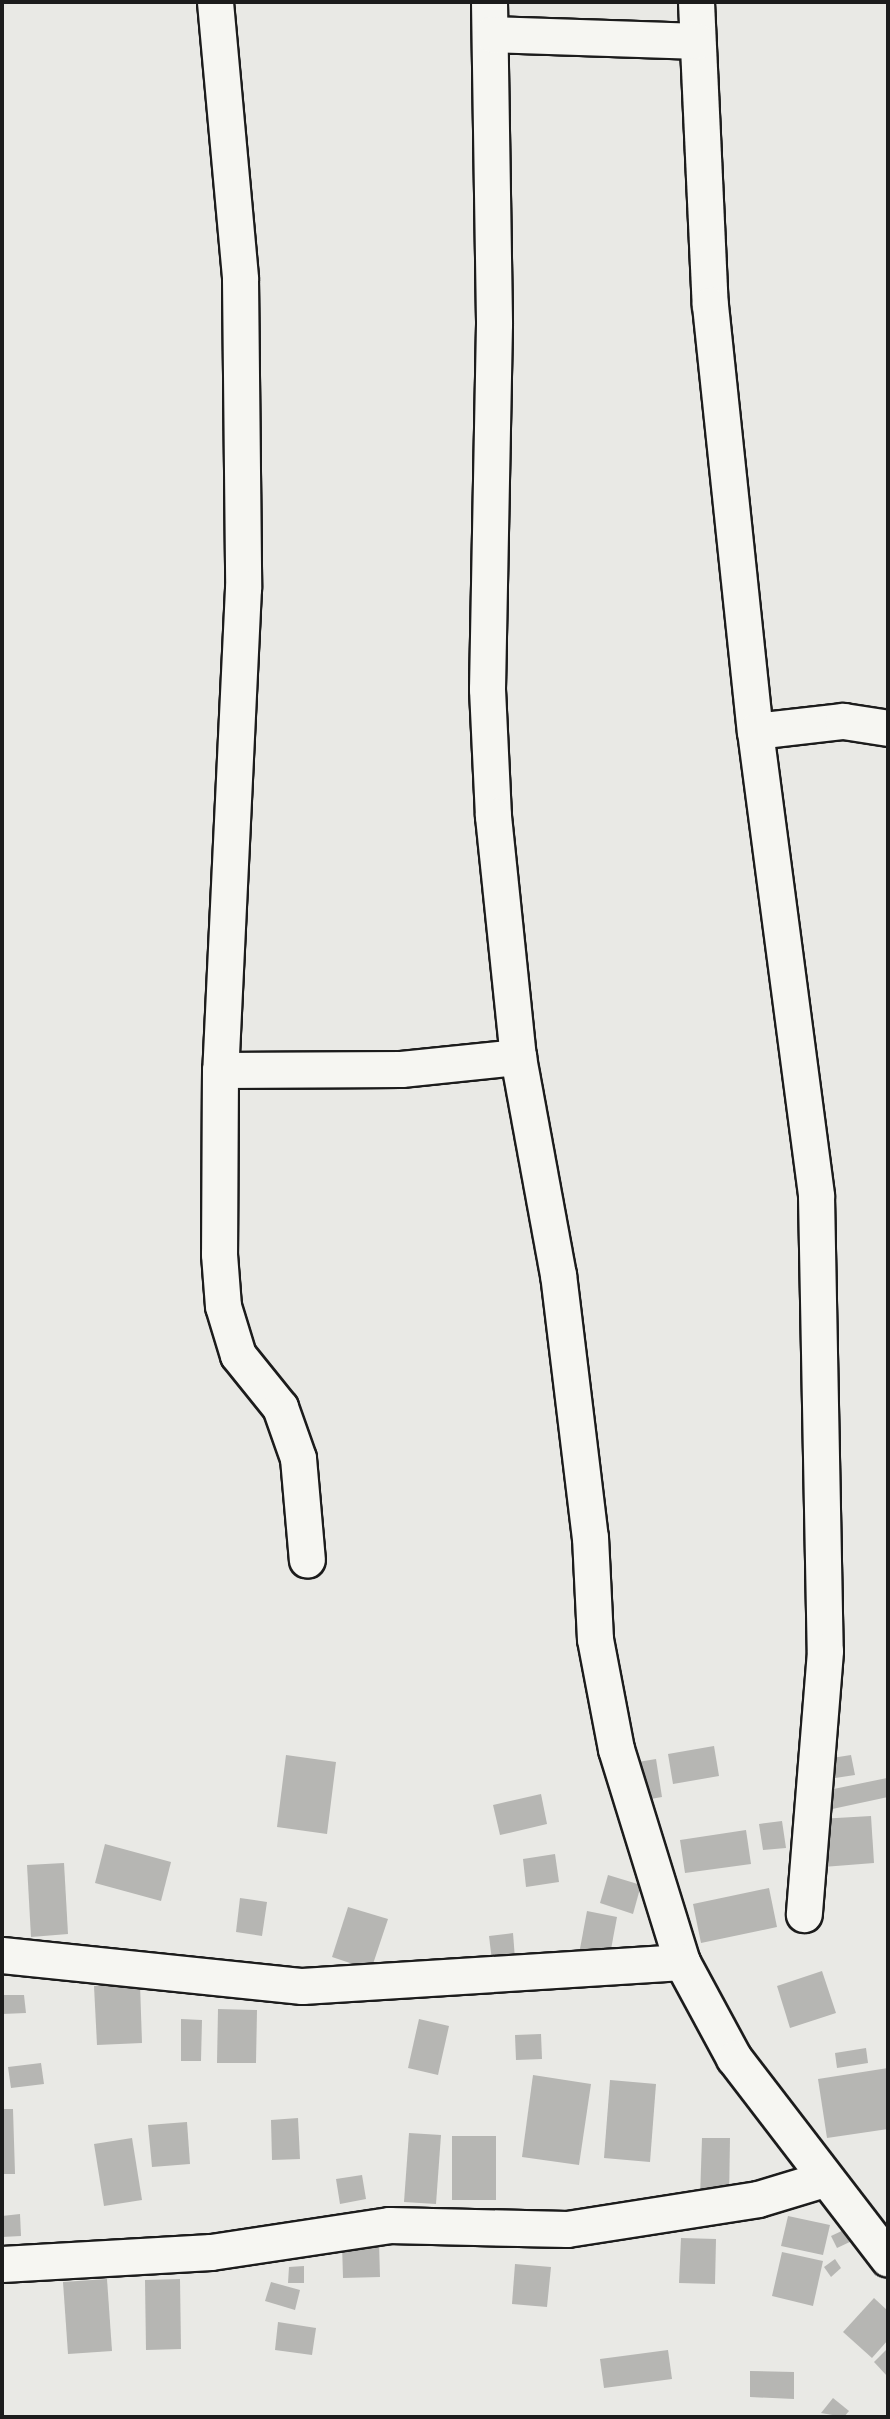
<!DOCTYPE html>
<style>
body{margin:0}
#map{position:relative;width:890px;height:2419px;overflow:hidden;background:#e9e9e5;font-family:Kalam,sans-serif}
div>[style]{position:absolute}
.building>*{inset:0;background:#b6b6b3}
.roads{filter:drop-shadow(2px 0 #1c1c1c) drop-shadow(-2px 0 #1c1c1c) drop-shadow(0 2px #1c1c1c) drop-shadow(0 -2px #1c1c1c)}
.minor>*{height:35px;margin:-17.5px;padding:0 17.5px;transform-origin:17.5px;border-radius:17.5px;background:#f6f6f2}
span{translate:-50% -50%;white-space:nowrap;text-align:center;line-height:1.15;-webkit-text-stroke:5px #f6f6f2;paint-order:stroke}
.frame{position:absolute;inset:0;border:4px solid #1c1c1c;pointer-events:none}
</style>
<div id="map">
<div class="building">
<div style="clip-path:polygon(714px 1746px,719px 1776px,673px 1784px,668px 1754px)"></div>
<div style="clip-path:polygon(286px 1755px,336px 1762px,327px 1834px,277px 1827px)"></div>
<div style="clip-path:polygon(851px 1755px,855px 1775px,822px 1780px,819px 1760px)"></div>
<div style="clip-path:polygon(656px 1759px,662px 1797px,645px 1800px,638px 1762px)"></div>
<div style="clip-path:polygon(887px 1778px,888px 1797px,823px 1811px,819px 1792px)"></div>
<div style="clip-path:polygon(541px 1794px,547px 1824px,500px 1835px,493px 1805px)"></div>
<div style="clip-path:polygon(871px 1816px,874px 1863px,823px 1867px,819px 1819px)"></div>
<div style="clip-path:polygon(782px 1821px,786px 1848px,763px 1850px,759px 1824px)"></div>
<div style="clip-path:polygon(746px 1830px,751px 1864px,685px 1873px,680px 1840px)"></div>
<div style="clip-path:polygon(105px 1844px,171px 1862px,161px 1901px,95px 1883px)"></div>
<div style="clip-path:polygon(555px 1854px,559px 1882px,526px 1887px,523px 1859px)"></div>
<div style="clip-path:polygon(64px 1863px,68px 1934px,31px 1937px,27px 1865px)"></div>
<div style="clip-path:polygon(608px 1875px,641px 1885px,633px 1914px,600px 1903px)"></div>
<div style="clip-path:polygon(769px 1888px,777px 1927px,701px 1943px,693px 1904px)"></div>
<div style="clip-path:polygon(240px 1898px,267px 1902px,262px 1936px,236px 1932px)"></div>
<div style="clip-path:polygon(348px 1907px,388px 1919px,371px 1970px,332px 1957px)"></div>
<div style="clip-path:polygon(587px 1911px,617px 1917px,609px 1960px,579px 1954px)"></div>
<div style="clip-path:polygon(513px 1933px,515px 1959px,492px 1961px,489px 1936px)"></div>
<div style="clip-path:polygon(822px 1971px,836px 2013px,790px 2028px,777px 1986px)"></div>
<div style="clip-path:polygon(140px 1984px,142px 2043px,97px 2045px,94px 1986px)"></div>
<div style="clip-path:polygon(2px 1995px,24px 1995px,26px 2013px,2px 2014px)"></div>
<div style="clip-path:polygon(218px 2009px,257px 2010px,256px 2063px,217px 2063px)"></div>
<div style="clip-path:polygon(181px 2019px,202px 2020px,201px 2061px,181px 2061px)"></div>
<div style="clip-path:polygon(419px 2019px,449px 2026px,438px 2075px,408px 2068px)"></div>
<div style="clip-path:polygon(541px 2034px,542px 2059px,516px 2060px,515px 2035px)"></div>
<div style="clip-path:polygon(866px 2048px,868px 2063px,837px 2068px,835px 2053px)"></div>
<div style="clip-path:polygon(41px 2063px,44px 2084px,11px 2088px,8px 2067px)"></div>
<div style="clip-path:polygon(888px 2068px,888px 2129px,827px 2138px,818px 2079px)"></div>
<div style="clip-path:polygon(533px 2075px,591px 2084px,579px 2165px,522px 2157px)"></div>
<div style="clip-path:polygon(610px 2080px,656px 2084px,650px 2162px,604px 2158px)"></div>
<div style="clip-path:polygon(2px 2109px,13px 2109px,15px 2174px,2px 2174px)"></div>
<div style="clip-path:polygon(298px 2118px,300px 2159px,272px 2160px,271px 2120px)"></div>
<div style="clip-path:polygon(187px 2122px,190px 2164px,152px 2167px,148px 2125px)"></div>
<div style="clip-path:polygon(409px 2133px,441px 2135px,436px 2204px,404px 2202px)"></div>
<div style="clip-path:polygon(452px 2136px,496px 2136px,496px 2200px,452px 2200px)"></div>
<div style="clip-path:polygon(132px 2138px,142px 2200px,104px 2206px,94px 2144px)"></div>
<div style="clip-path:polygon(702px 2138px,730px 2138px,729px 2199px,700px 2198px)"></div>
<div style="clip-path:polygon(362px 2175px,366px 2199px,340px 2204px,336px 2179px)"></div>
<div style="clip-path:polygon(20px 2214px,21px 2236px,2px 2237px,2px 2216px)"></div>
<div style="clip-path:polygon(788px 2216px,830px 2225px,823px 2255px,781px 2246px)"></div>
<div style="clip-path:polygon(848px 2228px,854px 2240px,837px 2248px,831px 2236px)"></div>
<div style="clip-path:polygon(681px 2238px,716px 2239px,715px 2284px,679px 2283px)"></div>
<div style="clip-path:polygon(379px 2242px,380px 2277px,343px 2278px,342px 2243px)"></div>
<div style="clip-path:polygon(782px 2252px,823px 2261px,813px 2306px,772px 2296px)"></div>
<div style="clip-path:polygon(835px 2259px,841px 2268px,831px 2277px,824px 2267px)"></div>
<div style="clip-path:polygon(515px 2264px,551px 2267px,547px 2307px,512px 2304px)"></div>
<div style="clip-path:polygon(304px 2266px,304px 2283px,288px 2283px,289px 2267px)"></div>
<div style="clip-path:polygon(107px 2279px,112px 2351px,68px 2354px,63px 2282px)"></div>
<div style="clip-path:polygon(180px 2279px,181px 2349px,146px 2350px,145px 2280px)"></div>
<div style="clip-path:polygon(271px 2282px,300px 2290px,295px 2310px,265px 2301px)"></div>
<div style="clip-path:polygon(874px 2298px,888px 2311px,888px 2340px,872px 2358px,843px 2332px)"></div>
<div style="clip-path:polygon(278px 2322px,316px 2328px,312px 2355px,275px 2350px)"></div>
<div style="clip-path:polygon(888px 2348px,888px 2377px,874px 2362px)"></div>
<div style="clip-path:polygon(668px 2350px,672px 2379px,604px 2388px,600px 2359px)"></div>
<div style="clip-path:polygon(750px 2371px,794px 2372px,794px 2399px,750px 2397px)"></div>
<div style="clip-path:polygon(833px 2398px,849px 2411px,844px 2417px,821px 2413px)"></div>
</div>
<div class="roads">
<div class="minor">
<div style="left:215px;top:2px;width:278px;rotate:84.8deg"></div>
<div style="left:240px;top:279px;width:309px;rotate:89.4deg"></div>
<div style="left:243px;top:588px;width:483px;rotate:92.7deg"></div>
<div style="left:220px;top:1070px;width:184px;rotate:90.3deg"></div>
<div style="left:219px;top:1254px;width:52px;rotate:85.6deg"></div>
<div style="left:223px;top:1306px;width:51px;rotate:73deg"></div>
<div style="left:238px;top:1355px;width:67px;rotate:51.1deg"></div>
<div style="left:280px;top:1407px;width:54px;rotate:70.6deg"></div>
<div style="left:298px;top:1458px;width:102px;rotate:85deg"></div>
<div style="left:489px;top:2px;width:322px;rotate:89.1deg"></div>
<div style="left:494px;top:324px;width:365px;rotate:91.1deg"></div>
<div style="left:487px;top:689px;width:127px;rotate:87.3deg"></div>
<div style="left:493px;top:816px;width:242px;rotate:84.1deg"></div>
<div style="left:518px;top:1057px;width:221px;rotate:79.6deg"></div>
<div style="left:558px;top:1274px;width:265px;rotate:83.1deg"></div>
<div style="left:590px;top:1537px;width:102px;rotate:87.2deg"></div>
<div style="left:595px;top:1639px;width:112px;rotate:79.2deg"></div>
<div style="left:616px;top:1749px;width:223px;rotate:72.8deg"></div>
<div style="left:682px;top:1962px;width:109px;rotate:61.6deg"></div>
<div style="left:734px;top:2058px;width:253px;rotate:52.5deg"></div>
<div style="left:696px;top:2px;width:303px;rotate:87.4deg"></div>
<div style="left:710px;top:305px;width:428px;rotate:84deg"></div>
<div style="left:755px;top:731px;width:469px;rotate:82.5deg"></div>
<div style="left:816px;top:1196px;width:455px;rotate:88.9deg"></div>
<div style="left:825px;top:1651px;width:264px;rotate:94.6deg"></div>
<div style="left:491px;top:34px;width:206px;rotate:1.9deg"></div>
<div style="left:755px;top:731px;width:89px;rotate:-6.5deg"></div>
<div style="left:843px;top:721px;width:46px;rotate:8.8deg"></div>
<div style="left:220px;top:1070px;width:181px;rotate:-0.3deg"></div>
<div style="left:401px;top:1069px;width:118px;rotate:-5.9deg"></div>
<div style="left:2px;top:1955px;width:302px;rotate:5.9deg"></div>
<div style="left:302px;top:1986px;width:381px;rotate:-3.6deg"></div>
<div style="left:2px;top:2264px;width:209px;rotate:-3.3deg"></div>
<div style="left:211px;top:2252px;width:180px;rotate:-8.6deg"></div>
<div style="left:389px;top:2225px;width:178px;rotate:1.3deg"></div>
<div style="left:567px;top:2229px;width:193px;rotate:-8.9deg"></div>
<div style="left:758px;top:2199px;width:69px;rotate:-16.9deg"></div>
</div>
</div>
<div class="frame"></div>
</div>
